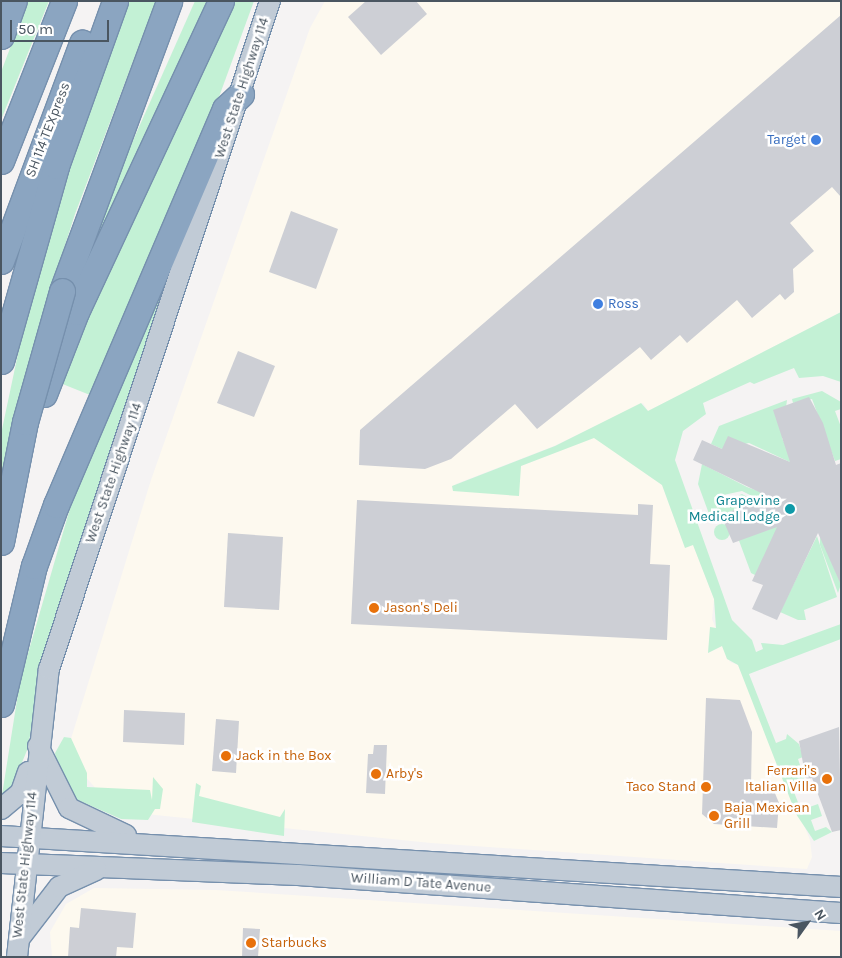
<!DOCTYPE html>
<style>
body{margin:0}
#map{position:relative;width:842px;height:958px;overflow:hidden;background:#f5f3f3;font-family:Karla,sans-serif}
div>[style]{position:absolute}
.commercial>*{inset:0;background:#fdf9ef}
.green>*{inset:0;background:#c3f1d5}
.round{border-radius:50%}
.building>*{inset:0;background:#cdcfd5}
.roads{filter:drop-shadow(1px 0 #7690ad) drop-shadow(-1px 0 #7690ad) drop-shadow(0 1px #7690ad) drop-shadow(0 -1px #7690ad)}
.secondary>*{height:20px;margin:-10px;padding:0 10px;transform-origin:10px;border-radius:10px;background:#c1cbd6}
.motorway>*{height:25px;margin:-12.5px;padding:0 12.5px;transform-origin:12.5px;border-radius:12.5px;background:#8ba5c1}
.bridges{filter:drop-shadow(1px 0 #7690ad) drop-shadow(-1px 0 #7690ad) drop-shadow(0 1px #7690ad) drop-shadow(0 -1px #7690ad)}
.motorway-bridge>*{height:25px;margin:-12.5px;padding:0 12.5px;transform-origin:12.5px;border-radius:12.5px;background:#8ba5c1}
.dots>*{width:14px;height:14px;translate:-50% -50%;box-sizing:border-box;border:2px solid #fff;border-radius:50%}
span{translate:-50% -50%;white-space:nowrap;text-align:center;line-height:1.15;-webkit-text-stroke:5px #fff;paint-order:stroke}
.street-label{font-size:14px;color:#4a5661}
.shop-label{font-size:14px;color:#366cbe}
.right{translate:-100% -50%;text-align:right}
.left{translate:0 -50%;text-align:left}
.culture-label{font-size:14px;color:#0d838f}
.food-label{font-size:14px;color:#c56008}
.frame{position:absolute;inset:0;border:2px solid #4a5661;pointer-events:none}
.north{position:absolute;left:782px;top:898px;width:50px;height:50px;-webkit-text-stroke:4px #fff;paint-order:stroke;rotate:58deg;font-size:14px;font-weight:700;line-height:20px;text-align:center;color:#4a5661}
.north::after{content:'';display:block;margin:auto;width:18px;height:22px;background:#4a5661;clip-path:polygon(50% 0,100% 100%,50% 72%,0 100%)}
.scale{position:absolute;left:10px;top:20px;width:99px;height:22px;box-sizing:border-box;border:2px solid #4a5661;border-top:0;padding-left:6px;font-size:15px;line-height:18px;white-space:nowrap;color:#4a5661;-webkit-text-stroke:4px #fff;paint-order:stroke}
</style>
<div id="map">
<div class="commercial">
<div style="clip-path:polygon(325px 1px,841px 1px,841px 312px,648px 411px,643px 403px,554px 446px,453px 485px,521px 466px,594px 437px,662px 485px,685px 547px,693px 544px,714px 599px,712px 619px,716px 629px,711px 627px,708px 653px,722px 646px,730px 662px,738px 665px,810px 840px,812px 857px,807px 869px,431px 843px,116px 811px,66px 755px,151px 480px,310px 28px)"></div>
<div style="clip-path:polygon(94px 888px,216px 890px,841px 931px,841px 957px,52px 957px,50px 932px,66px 904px)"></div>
</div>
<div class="green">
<div style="clip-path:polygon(28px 1px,49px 1px,1px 120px,1px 72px)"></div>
<div style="clip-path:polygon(128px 1px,156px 1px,75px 214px,39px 327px,1px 483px,1px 434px,26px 316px,60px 189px)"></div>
<div style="clip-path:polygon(195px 1px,210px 1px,72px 300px,115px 181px)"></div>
<div style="clip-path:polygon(231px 1px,254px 1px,200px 149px,138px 293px,90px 395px,55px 381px)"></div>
<div style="clip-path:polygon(164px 274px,169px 275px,39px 682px,28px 748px,8px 796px,2px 795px,20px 681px,82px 467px)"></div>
<div style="clip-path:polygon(841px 312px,841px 382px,823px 376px,799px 378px,794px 368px,754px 384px,750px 382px,703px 403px,706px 414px,683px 431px,675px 460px,732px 620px,752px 640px,756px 652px,763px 649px,761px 643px,783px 645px,841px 624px,841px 639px,749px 674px,776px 743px,786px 739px,787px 734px,799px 744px,803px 757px,798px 759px,806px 783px,792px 787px,801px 810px,818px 804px,822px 816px,811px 820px,815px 831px,826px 827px,832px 832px,814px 841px,796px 814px,738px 665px,727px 659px,722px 646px,708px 653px,710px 627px,716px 628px,714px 599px,693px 545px,685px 548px,662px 485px,594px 438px,521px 466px,519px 496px,453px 491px,452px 486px,555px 446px,641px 403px,648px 411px)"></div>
<div style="clip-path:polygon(822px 391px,841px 402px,841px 409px,835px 411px,841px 427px,841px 459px,835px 461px,812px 399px,793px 403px,792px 399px)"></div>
<div style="clip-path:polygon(787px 400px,782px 438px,794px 464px,749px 443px,722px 449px,711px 444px,719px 426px)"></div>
<div style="clip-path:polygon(702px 464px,747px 487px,764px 493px,756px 498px,742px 491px,714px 497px,717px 508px,734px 504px,735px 497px,742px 494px,756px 502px,712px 522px,698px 484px)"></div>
<div style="clip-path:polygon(780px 522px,757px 576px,751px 573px,738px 538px,768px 530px)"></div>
<div class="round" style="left:714px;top:524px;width:16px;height:16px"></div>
<div style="clip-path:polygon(820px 535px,841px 584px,838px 593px,820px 545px)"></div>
<div style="clip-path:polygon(817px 536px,837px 597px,804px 610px,806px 620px,798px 620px,780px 612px)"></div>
<div style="clip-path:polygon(64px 737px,71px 738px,87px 773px,87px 787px,150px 790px,152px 800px,153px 777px,163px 789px,160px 809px,155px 809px,148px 820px,121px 819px,71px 797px,58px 772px,55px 753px)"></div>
<div style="clip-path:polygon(196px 783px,201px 786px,199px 796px,280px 817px,285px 809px,284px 836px,192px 822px)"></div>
</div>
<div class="building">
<div style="clip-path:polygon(366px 1px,416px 1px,427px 14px,381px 55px,348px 17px)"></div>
<div style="clip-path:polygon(841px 15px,841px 197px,832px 187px,790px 223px,814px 251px,793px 269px,794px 292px,785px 300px,780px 294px,752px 318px,737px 300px,687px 343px,680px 335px,651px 360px,640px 347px,537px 429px,515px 404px,451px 459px,425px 469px,359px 465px,360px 430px)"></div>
<div style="clip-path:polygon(291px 211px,338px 229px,316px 289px,269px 272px)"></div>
<div style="clip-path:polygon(238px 351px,275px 366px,254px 417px,217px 403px)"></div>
<div style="clip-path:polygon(809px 397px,823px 423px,836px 465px,841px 463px,841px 585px,818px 533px,777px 620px,752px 609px,763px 585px,752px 581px,777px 527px,733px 543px,721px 515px,769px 497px,693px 460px,702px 440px,722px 449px,728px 436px,790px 462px,773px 410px)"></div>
<div style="clip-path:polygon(357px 500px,638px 515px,638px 504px,653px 505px,650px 564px,670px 565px,667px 640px,351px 624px)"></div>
<div style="clip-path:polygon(228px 533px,283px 537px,279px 610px,224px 607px)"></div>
<div style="clip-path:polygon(706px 698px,740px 700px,752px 732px,751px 785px,772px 786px,779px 803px,777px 828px,714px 824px,702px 814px)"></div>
<div style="clip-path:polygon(124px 710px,185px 713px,184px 745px,123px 742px)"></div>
<div style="clip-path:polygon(216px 719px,239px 721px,236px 773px,212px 771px)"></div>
<div style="clip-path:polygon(839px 727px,841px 830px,832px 832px,812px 778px,806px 780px,799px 741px)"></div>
<div style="clip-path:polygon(374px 745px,387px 745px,385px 794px,366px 793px,368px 754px,373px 754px)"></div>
<div style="clip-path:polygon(81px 908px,136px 913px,133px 948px,117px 947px,116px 957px,68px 957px,70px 927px,79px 928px)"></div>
<div style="clip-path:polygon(243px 928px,260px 929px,258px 957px,242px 957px)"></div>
</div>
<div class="roads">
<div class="secondary">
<div style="left:38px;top:746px;width:69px;rotate:63.4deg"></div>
<div style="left:69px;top:808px;width:63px;rotate:25.3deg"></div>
<div style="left:1px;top:809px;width:26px;rotate:-40deg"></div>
<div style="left:21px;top:792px;width:21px;rotate:-71deg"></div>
<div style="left:1px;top:836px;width:842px;rotate:3.47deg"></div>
<div style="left:1px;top:863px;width:297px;rotate:2.3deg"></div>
<div style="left:298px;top:875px;width:544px;rotate:4deg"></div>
<div style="left:19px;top:939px;width:66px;rotate:-52.4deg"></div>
<div style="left:59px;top:887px;width:41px;rotate:-24.7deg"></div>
<div style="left:17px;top:957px;width:290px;rotate:-83.7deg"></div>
<div style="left:49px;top:669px;width:704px;rotate:-71.69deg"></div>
</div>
<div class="motorway">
<div style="left:1px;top:36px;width:37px;rotate:-70deg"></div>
<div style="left:1px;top:161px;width:172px;rotate:-68.5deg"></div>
<div style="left:1px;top:261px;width:233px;rotate:-69.6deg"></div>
<div style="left:62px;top:291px;width:309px;rotate:-69.7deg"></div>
<div style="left:1px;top:361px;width:203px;rotate:-74.2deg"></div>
<div style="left:56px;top:166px;width:175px;rotate:-70.3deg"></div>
<div style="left:44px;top:394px;width:88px;rotate:-68.7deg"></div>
<div style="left:76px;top:312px;width:343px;rotate:-65deg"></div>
<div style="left:1px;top:704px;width:142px;rotate:-76.6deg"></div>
<div style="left:34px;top:566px;width:65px;rotate:-70.2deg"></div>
<div style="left:56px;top:505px;width:431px;rotate:-66.9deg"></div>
<div style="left:225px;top:109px;width:22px;rotate:-43deg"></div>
</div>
</div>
<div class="bridges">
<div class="motorway-bridge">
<div style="left:1px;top:542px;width:122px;rotate:-78.7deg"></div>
<div style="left:25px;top:422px;width:136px;rotate:-74.2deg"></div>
</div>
</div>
<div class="dots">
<div style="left:816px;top:140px;background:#3f7fe0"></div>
<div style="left:598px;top:304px;background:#3f7fe0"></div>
<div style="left:790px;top:509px;background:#0f9aa8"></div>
<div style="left:374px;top:608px;background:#e8710a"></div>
<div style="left:226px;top:756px;background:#e8710a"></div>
<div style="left:376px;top:774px;background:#e8710a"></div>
<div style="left:827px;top:779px;background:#e8710a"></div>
<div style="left:706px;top:787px;background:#e8710a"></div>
<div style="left:714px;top:816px;background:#e8710a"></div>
<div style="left:251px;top:943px;background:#e8710a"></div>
</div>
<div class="street-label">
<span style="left:242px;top:88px;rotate:-72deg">West State Highway 114</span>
<span style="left:48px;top:130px;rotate:-69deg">SH 114 TEXpress</span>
<span style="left:114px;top:473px;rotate:-71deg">West State Highway 114</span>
<span style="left:25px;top:865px;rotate:-84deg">West State Highway 114</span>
<span style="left:421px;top:883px;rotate:4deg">William D Tate Avenue</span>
</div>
<div class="shop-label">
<span class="right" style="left:806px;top:140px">Target</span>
<span class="left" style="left:608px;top:304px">Ross</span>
</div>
<div class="culture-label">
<span class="right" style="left:780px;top:509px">Grapevine<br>Medical Lodge</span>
</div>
<div class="food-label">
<span class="left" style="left:384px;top:608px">Jason's Deli</span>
<span class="left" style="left:236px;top:756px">Jack in the Box</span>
<span class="right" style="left:817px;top:779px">Ferrari's<br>Italian Villa</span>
<span class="left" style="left:386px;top:774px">Arby's</span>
<span class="right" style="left:696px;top:787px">Taco Stand</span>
<span class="left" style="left:724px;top:816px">Baja Mexican<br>Grill</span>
<span class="left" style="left:261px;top:943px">Starbucks</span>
</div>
<div class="frame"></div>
<div class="north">N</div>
<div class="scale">50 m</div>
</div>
